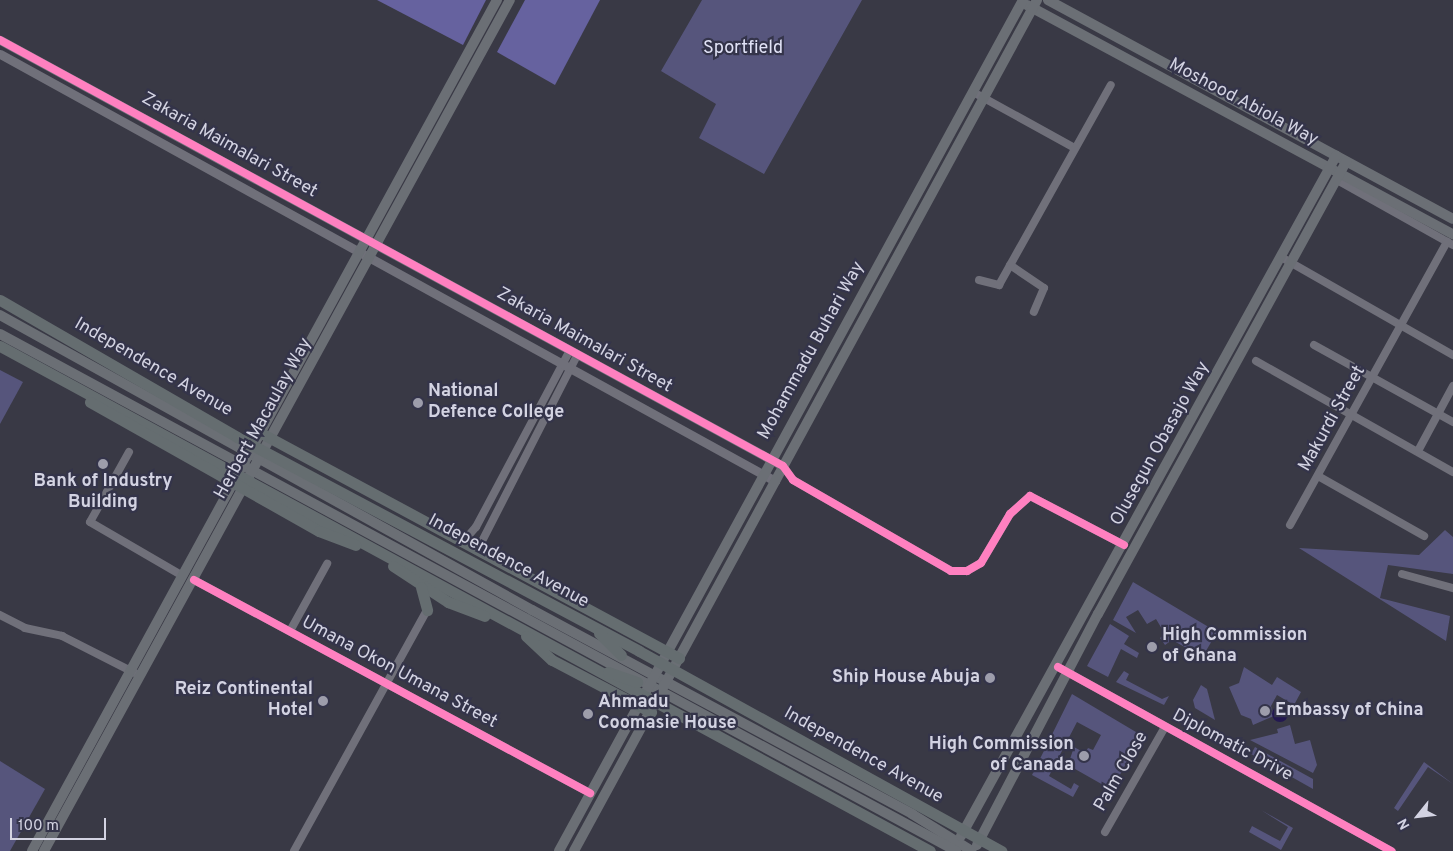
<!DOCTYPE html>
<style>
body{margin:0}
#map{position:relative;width:1453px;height:851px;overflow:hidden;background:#393945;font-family:Overpass,sans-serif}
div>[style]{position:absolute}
.green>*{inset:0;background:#56557c}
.forest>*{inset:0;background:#66629f}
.water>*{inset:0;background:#231851}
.round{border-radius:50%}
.minor>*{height:8px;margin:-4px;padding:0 4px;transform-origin:4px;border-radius:4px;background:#70707a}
.tertiary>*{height:9px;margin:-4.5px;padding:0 4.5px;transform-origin:4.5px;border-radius:4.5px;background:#70707a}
.secondary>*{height:10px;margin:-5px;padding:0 5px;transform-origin:5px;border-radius:5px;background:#6b6f75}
.primary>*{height:11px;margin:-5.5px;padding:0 5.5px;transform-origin:5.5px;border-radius:5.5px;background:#656d70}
.cycleway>*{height:8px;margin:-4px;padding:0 4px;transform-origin:4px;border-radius:4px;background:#ff80c0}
.dots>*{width:14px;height:14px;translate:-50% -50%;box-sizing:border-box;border:2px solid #34344a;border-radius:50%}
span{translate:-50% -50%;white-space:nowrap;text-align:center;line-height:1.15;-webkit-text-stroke:4.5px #34344a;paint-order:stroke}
.park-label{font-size:18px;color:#e1e2f6}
.street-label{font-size:18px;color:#d3d3e2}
.poi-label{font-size:18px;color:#d3d3e2;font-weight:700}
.left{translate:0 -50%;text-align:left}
.right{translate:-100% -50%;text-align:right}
.north{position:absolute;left:1393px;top:791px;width:50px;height:50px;-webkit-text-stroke:4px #34344a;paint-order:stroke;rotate:241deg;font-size:14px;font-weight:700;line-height:20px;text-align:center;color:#d3d3e2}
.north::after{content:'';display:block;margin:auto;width:18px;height:22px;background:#d3d3e2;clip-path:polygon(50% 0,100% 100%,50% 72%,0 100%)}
.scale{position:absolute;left:10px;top:818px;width:96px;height:22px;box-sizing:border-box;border:2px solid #d3d3e2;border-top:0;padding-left:6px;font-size:15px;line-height:18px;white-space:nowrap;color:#d3d3e2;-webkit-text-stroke:4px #34344a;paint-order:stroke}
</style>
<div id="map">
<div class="green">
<div style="clip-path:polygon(702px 0,862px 0,764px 174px,699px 138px,716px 104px,661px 71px)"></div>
<div style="clip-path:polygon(0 370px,23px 382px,0 424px)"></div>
<div style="clip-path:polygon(1445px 530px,1453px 537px,1453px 574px,1388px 565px,1380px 598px,1450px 616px,1446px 641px,1299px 548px,1419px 555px)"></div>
<div style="clip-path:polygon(1133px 582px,1217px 632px,1199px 663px,1187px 656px,1190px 650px,1172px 640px,1165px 645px,1160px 638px,1165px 634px,1156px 619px,1147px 624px,1138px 610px,1126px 617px,1136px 633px,1113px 620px)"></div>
<div style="clip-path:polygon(1110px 624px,1129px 636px,1124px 644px,1139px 653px,1137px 658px,1121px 649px,1108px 677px,1087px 666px)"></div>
<div style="clip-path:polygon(1244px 667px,1272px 685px,1277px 677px,1301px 692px,1294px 705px,1277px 695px,1271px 706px,1274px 716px,1253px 725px,1251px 719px,1241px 715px,1229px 687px,1239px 683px)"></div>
<div style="clip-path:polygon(1124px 671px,1129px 674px,1126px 680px,1162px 699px,1169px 696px,1164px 705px,1116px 682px)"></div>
<div style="clip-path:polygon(1201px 685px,1207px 689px,1215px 720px,1195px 708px,1193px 700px)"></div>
<div style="clip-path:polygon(1072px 694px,1141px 735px,1112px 790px,1068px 765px,1074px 747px,1085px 753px,1088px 748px,1093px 750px,1101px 735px,1077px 722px,1049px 776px,1071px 789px,1074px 783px,1079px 786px,1073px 797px,1032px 775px)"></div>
<div style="clip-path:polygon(1290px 725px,1295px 744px,1310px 740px,1317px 765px,1313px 773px,1250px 740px,1278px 733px,1277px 729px)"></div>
<div style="clip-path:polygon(1255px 747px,1313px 779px,1313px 789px,1251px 754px)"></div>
<div style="clip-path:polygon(0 761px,45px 789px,10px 851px,0 851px)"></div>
<div style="clip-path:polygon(1424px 762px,1453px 784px,1428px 767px,1398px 811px,1394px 808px)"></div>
<div style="clip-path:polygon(1261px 810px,1293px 828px,1281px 850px,1249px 832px,1252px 826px,1280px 841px,1288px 827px)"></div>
</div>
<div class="forest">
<div style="clip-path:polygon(377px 0,486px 0,463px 45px)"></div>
<div style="clip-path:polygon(525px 0,600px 0,555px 85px,497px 52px)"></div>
</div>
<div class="water">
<div class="round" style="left:1272px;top:706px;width:16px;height:16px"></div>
</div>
<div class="minor">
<div style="left:973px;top:92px;width:116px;rotate:28.8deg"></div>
<div style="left:1337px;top:180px;width:133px;rotate:29.3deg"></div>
<div style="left:1281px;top:257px;width:198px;rotate:29.7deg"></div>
<div style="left:1010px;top:265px;width:41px;rotate:34.1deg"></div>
<div style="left:1044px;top:288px;width:26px;rotate:113deg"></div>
<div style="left:979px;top:280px;width:21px;rotate:14deg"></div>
<div style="left:999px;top:285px;width:229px;rotate:-60.8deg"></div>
<div style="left:1314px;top:345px;width:159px;rotate:29deg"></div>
<div style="left:1256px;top:361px;width:226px;rotate:29.4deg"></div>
<div style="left:1418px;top:451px;width:74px;rotate:-61.7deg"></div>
<div style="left:129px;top:452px;width:80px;rotate:119.1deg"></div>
<div style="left:90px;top:522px;width:105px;rotate:30.2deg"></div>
<div style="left:783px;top:466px;width:17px;rotate:54deg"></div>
<div style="left:793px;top:480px;width:182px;rotate:29.9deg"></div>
<div style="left:951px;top:571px;width:16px"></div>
<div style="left:967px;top:571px;width:16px;rotate:-30deg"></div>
<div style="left:981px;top:563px;width:57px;rotate:-59.4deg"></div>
<div style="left:1010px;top:514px;width:27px;rotate:-42deg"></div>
<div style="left:1030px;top:496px;width:106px;rotate:27.5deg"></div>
<div style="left:1318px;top:476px;width:122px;rotate:29.5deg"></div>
<div style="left:1290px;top:525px;width:324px;rotate:-61deg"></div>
<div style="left:462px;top:543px;width:21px;rotate:-49deg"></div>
<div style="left:476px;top:527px;width:200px;rotate:-62deg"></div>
<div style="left:477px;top:551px;width:221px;rotate:-62.9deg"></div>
<div style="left:1402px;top:574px;width:53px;rotate:15.4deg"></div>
<div style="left:194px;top:580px;width:450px;rotate:28.3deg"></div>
<div style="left:0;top:615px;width:28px;rotate:27deg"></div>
<div style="left:25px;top:628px;width:38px;rotate:12deg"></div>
<div style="left:62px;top:636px;width:82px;rotate:26.9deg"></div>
<div style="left:290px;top:631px;width:77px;rotate:-61.1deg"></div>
<div style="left:1058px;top:667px;width:381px;rotate:28.9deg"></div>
<div style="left:1105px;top:832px;width:121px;rotate:-60.3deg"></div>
<div style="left:294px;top:851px;width:275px;rotate:-61.1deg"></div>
</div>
<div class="tertiary">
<div style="left:0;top:40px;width:891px;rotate:28.55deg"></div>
<div style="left:0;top:54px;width:885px;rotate:28.85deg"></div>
</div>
<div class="secondary">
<div style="left:1048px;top:0;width:460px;rotate:28.4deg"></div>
<div style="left:1027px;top:5px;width:484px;rotate:28.3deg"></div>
<div style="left:0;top:315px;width:608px;rotate:29.01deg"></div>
<div style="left:532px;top:610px;width:431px;rotate:28.2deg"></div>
<div style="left:912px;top:814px;width:70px;rotate:31.7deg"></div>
<div style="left:0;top:334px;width:1087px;rotate:28.4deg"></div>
<div style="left:961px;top:836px;width:777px;rotate:-61.12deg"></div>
<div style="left:977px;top:845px;width:261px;rotate:-62.4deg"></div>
<div style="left:1098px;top:614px;width:516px;rotate:-61.25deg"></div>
<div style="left:32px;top:851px;width:970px;rotate:-61.35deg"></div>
<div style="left:44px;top:851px;width:970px;rotate:-61.3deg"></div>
<div style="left:559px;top:851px;width:969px;rotate:-61.4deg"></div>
<div style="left:574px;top:851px;width:969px;rotate:-61.45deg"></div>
</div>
<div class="primary">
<div style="left:0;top:300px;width:274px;rotate:30deg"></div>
<div style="left:237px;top:437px;width:455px;rotate:28deg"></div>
<div style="left:639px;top:651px;width:414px;rotate:28.9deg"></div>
<div style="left:0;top:346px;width:1058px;rotate:28.5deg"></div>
<div style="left:90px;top:402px;width:263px;rotate:29.4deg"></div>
<div style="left:319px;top:531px;width:39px;rotate:21deg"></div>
<div style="left:259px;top:432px;width:477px;rotate:28.3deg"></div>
<div style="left:393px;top:566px;width:66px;rotate:33.2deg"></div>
<div style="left:448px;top:602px;width:39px;rotate:21deg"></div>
<div style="left:421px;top:587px;width:24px;rotate:75deg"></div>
<div style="left:599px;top:633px;width:31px;rotate:45deg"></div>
<div style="left:526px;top:636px;width:35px;rotate:43deg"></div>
<div style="left:552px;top:660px;width:112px;rotate:27.7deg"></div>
<div style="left:608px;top:672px;width:31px;rotate:19deg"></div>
</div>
<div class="cycleway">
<div style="left:0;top:40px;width:891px;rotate:28.55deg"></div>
<div style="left:783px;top:466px;width:17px;rotate:54deg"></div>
<div style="left:793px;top:480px;width:182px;rotate:29.9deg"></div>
<div style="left:951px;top:571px;width:16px"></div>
<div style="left:967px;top:571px;width:16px;rotate:-30deg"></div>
<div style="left:981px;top:563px;width:57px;rotate:-59.4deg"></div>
<div style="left:1010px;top:514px;width:27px;rotate:-42deg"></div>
<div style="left:1030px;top:496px;width:106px;rotate:27.5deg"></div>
<div style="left:194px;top:580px;width:450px;rotate:28.3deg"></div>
<div style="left:1058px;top:667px;width:381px;rotate:28.9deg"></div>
</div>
<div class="dots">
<div style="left:418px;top:403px;background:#9d9dab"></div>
<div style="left:103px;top:464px;background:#9d9dab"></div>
<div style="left:1152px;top:647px;background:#9d9dab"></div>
<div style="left:990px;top:678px;background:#9d9dab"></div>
<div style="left:323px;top:701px;background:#9d9dab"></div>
<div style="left:1265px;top:711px;background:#9d9dab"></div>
<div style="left:588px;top:714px;background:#9d9dab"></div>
<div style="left:1084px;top:756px;background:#9d9dab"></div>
</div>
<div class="park-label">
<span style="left:743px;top:49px">Sportfield</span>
</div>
<div class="street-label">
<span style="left:1243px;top:103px;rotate:28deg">Moshood Abiola Way</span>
<span style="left:229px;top:146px;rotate:29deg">Zakaria Maimalari Street</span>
<span style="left:584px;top:341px;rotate:29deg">Zakaria Maimalari Street</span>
<span style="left:812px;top:351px;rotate:-61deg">Mohammadu Buhari Way</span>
<span style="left:153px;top:368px;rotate:30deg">Independence Avenue</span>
<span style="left:264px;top:419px;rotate:-61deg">Herbert Macaulay Way</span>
<span style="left:1333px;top:419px;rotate:-61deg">Makurdi Street</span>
<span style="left:1161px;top:444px;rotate:-61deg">Olusegun Obasajo Way</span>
<span style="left:508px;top:562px;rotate:28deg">Independence Avenue</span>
<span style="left:399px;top:673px;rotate:28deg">Umana Okon Umana Street</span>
<span style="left:1232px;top:746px;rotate:28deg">Diplomatic Drive</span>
<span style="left:863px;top:756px;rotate:29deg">Independence Avenue</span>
<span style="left:1122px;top:772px;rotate:-60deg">Palm Close</span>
</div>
<div class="poi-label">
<span class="left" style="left:428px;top:403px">National<br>Defence College</span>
<span style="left:103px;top:493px">Bank of Industry<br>Building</span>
<span class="left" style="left:1162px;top:647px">High Commission<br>of Ghana</span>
<span class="right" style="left:980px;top:678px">Ship House Abuja</span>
<span class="right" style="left:313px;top:701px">Reiz Continental<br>Hotel</span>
<span class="left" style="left:598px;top:714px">Ahmadu<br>Coomasie House</span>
<span class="left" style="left:1275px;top:711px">Embassy of China</span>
<span class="right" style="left:1074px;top:756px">High Commission<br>of Canada</span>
</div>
<div class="north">N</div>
<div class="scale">100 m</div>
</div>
